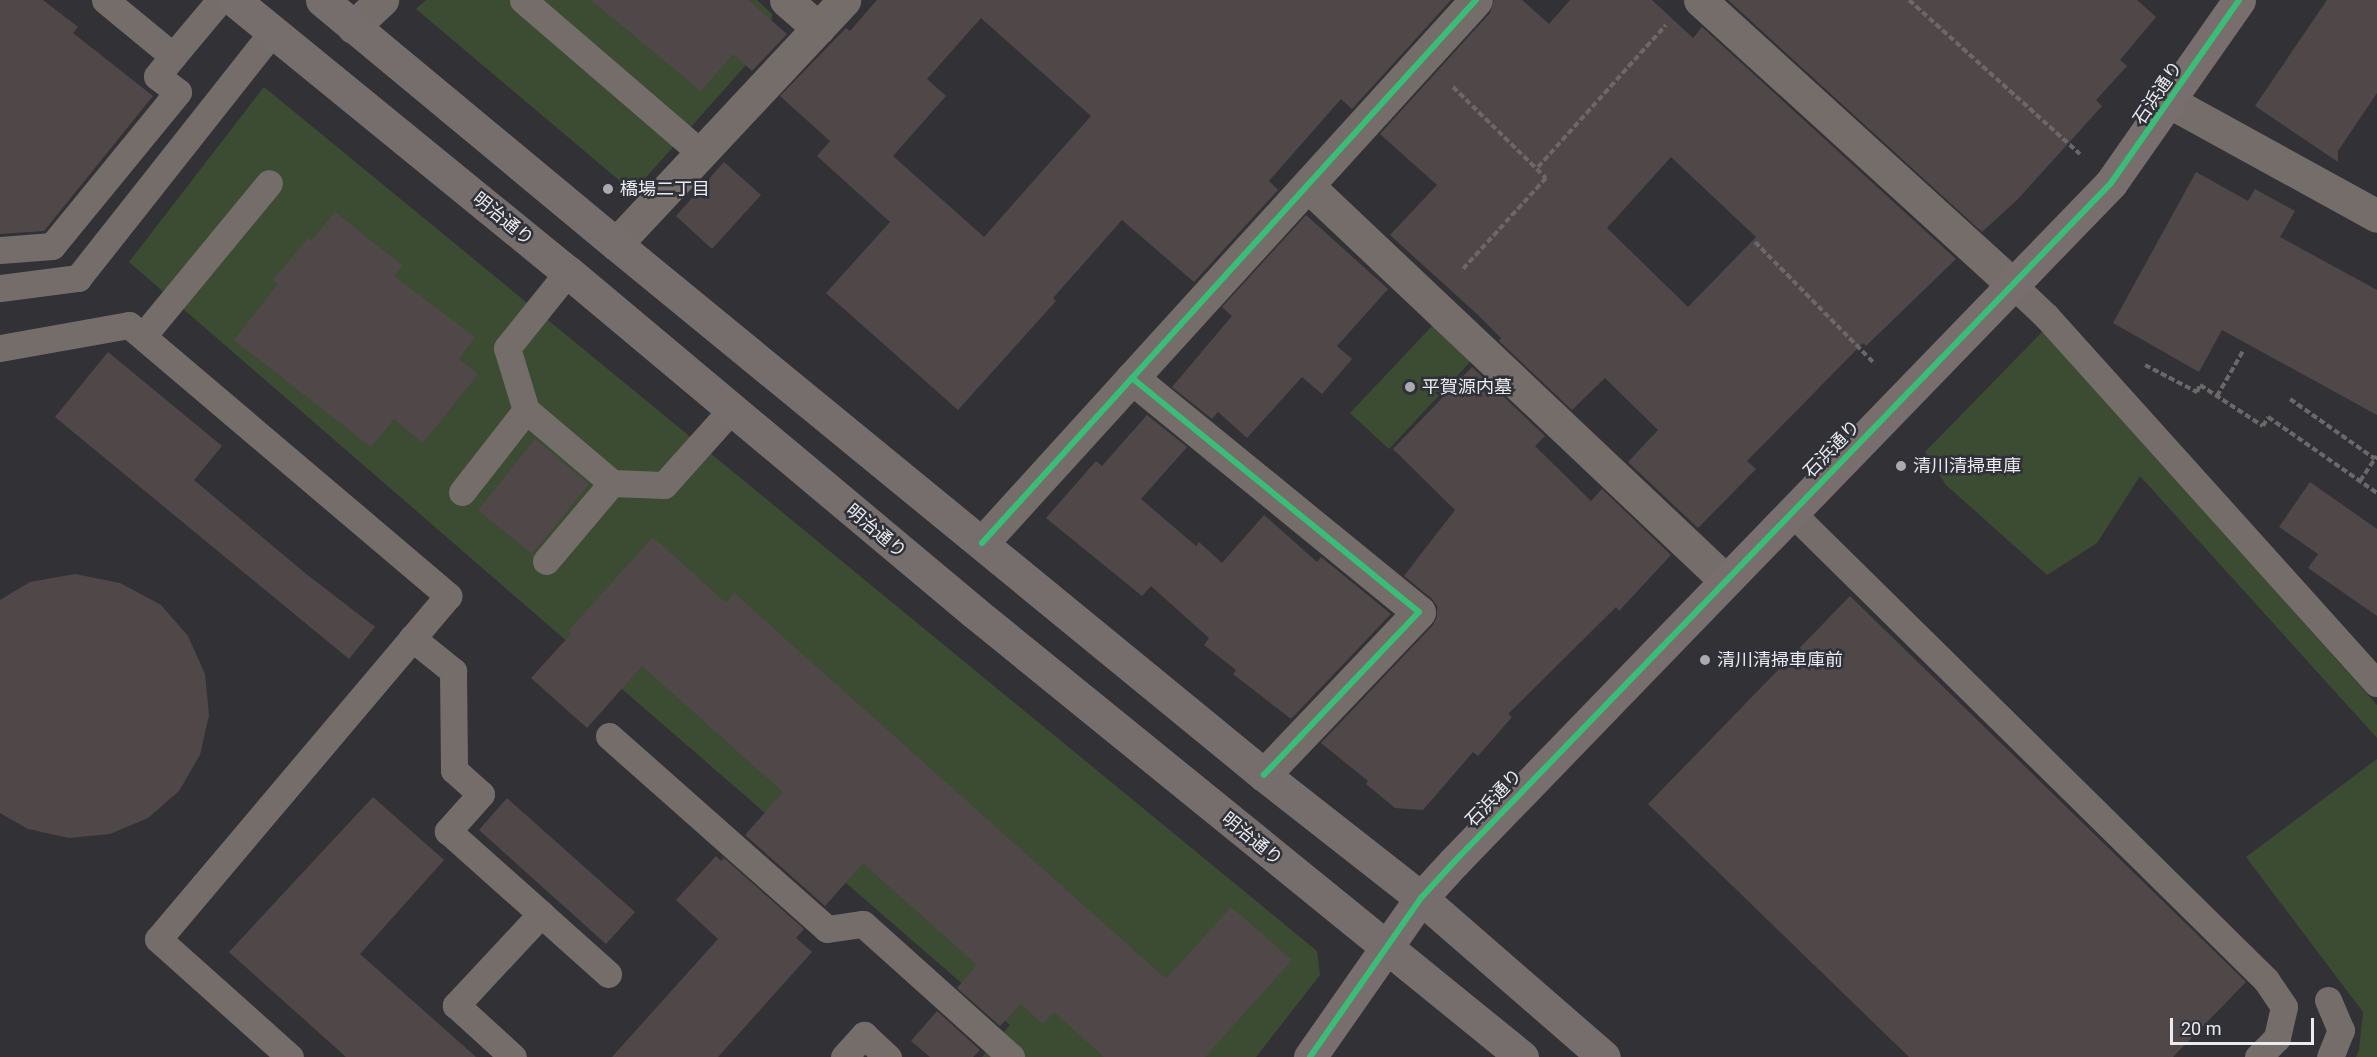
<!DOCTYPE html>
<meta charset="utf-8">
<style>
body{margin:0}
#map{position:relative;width:2377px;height:1057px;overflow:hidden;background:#323236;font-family:Roboto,"Noto Sans JP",sans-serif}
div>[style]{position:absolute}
.green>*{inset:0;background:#3c4c32}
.building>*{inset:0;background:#504748}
.path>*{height:4px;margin-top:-2px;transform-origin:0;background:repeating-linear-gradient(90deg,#6c6869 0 6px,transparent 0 9px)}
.lane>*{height:27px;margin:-13.5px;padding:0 13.5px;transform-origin:13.5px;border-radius:13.5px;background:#746d6a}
.street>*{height:33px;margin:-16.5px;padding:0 16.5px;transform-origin:16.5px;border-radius:16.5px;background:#746d6a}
.secondary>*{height:33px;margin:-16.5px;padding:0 16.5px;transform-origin:16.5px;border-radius:16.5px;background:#776e6d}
.primary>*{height:33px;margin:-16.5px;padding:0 16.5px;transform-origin:16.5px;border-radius:16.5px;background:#756e6c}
.cycleway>*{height:6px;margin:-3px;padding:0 3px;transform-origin:3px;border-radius:3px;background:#3abd76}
.dots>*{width:16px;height:16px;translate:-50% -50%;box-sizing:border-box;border:3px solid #303138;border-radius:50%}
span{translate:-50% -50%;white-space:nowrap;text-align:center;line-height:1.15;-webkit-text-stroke:5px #303138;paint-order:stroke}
.street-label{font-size:18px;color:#eaebf0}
.poi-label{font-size:18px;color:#eaebf0}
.left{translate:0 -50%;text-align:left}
.scale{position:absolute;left:2170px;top:1018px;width:144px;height:27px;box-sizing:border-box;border:3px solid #eaebf0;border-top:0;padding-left:8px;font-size:18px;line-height:21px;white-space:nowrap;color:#eaebf0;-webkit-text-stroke:4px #303138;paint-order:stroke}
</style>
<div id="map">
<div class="green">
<div style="clip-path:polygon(426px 0,757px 0,772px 14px,771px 37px,633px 192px,416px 9px)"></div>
<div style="clip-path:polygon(264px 87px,1317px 951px,1320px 975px,1256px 1057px,982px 1057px,1010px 1025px,129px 262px)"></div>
<div style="clip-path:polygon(1433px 325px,1471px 361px,1389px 449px,1350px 413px)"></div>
<div style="clip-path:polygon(2044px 330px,2377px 705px,2377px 738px,2140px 476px,2097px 543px,2047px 575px,1946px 485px,1925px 452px)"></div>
<div style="clip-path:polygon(2377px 759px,2377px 1057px,2356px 1057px,2359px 1050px,2363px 1012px,2246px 857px)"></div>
</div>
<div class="building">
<div style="clip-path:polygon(0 0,43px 0,78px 27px,73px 33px,153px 96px,44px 231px,0 234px)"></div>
<div style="clip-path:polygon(591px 0,748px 0,787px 34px,752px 71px,733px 54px,701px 91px)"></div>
<div style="clip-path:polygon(evenodd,877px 0,1451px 0,1352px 109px,1341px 99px,1269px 181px,1278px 190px,1194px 282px,1122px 220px,1053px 298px,1056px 301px,958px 410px,826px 293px,890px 222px,817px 156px,830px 141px,780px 96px,846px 28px,850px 31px,877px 0,981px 18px,1091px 116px,984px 237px,893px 156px,946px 96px,927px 79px,981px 18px)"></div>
<div style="clip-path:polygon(evenodd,1494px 0,1522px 0,1549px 24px,1570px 0,1652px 0,1693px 38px,1702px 27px,1956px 259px,1866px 346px,1863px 343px,1747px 461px,1756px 469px,1698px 528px,1628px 462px,1658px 430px,1605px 378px,1572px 410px,1499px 341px,1501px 338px,1478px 315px,1390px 235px,1437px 185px,1380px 134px,1490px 13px,1494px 0,1671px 157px,1756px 237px,1688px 307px,1607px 228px,1671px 157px)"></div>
<div style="clip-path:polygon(1728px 0,2137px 0,2156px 17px,2120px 60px,2127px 66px,2096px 100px,2102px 106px,2018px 199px,1982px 232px)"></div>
<div style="clip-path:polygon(2327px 0,2377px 0,2377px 93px,2338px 151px,2338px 162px,2255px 106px)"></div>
<div style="clip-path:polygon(724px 162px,761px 195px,712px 249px,676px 216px)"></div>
<div style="clip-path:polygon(2196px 172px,2248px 201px,2255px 189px,2295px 211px,2280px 237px,2377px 290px,2377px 415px,2222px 330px,2199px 372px,2113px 323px)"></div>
<div style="clip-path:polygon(335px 212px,403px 266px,394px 276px,475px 337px,459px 359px,478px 374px,423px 443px,394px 419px,371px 447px,234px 340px,278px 284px,273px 280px,308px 238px,311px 241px)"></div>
<div style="clip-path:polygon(1306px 215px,1388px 289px,1337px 346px,1352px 359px,1322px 394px,1302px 377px,1247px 438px,1218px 412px,1212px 419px,1172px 387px,1232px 316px,1222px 307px)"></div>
<div style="clip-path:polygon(108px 352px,222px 446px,194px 480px,305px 573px,375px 627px,349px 659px,55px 417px)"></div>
<div style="clip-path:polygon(1472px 367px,1545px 436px,1535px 446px,1591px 501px,1602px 489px,1671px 555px,1619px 611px,1616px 607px,1508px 714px,1512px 717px,1478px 756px,1473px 752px,1423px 810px,1395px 808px,1366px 784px,1368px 781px,1321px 743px,1433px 625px,1437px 617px,1437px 606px,1431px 598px,1404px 576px,1455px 510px,1393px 449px)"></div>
<div style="clip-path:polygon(1147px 415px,1187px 447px,1141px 499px,1196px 546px,1199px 542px,1222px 563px,1264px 515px,1317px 562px,1321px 557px,1391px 614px,1291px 719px,1233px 674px,1236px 670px,1204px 645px,1209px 638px,1151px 586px,1142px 596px,1046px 518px,1096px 461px,1102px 466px)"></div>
<div style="clip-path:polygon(535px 439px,589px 484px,532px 554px,478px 510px)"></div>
<div style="clip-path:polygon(2310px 482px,2377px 529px,2377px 616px,2308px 568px,2318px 554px,2279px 527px)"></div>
<div style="clip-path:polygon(653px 537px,726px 603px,734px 593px,1166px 979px,1231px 907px,1292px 960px,1205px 1057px,1104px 1057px,1054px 1012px,1043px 1024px,1021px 1004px,1000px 1026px,957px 988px,977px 965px,863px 863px,825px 906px,745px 835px,783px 792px,642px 666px,587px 728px,531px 678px,571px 634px,568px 631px)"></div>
<div style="clip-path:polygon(75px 574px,120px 583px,161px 605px,188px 636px,205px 674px,209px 715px,200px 755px,179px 791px,148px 818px,110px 834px,69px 838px,28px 829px,0 813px,0 600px,30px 582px)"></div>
<div style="clip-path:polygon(1850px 596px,2246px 982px,2173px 1057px,1909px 1057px,1648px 804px)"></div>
<div style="clip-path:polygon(373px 797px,444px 860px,360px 954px,476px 1057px,346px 1057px,229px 952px)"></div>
<div style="clip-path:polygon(507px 798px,635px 912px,606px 944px,479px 830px)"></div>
<div style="clip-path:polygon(716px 856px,721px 861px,724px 858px,804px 929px,796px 938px,812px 952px,718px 1057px,612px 1057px,718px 939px,676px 900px)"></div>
<div style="clip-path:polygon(937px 1011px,980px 1050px,973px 1057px,930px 1057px,911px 1041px)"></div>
</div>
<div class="path">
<div style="left:1909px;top:0;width:230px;rotate:42deg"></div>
<div style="left:1453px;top:87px;width:130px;rotate:44.4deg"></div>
<div style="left:1546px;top:178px;width:126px;rotate:132.4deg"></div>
<div style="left:1538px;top:167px;width:191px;rotate:-48deg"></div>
<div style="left:1755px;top:242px;width:171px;rotate:45.5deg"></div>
<div style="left:2145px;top:365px;width:59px;rotate:27.4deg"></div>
<div style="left:2197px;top:392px;width:8px;rotate:-67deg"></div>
<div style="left:2200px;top:385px;width:75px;rotate:33.1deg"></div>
<div style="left:2263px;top:426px;width:10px;rotate:-61deg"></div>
<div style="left:2268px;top:417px;width:133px;rotate:34.9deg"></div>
<div style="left:2217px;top:396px;width:52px;rotate:-60deg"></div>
<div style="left:2290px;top:399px;width:104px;rotate:35.2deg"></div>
<div style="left:2360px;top:481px;width:30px;rotate:-56deg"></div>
</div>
<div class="lane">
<div style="left:105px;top:0;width:88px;rotate:39.5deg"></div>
<div style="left:173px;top:56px;width:73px;rotate:-50deg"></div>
<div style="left:523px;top:0;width:235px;rotate:40.7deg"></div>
<div style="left:0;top:250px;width:52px;rotate:-4.4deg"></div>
<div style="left:52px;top:246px;width:199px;rotate:-50.7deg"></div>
<div style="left:178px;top:92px;width:26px;rotate:-143deg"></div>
<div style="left:157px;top:76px;width:26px;rotate:-51deg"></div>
<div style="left:568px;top:272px;width:97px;rotate:128.8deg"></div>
<div style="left:507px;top:348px;width:65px;rotate:73deg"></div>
<div style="left:526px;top:410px;width:113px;rotate:40.3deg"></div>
<div style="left:612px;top:483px;width:52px;rotate:2.2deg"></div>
<div style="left:664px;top:485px;width:101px;rotate:-48.2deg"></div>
<div style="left:2013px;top:285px;width:45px;rotate:43.2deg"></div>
<div style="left:2046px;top:316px;width:494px;rotate:48deg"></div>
<div style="left:0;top:288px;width:79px;rotate:-7.3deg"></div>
<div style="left:78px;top:278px;width:315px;rotate:-51.7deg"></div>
<div style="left:143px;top:336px;width:198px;rotate:-50.5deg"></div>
<div style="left:0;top:348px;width:131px;rotate:-10.1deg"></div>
<div style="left:129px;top:325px;width:419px;rotate:40.3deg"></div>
<div style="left:448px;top:596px;width:449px;rotate:130.2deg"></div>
<div style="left:158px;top:939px;width:177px;rotate:41.8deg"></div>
<div style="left:462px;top:492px;width:104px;rotate:-52deg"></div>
<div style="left:1791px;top:512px;width:667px;rotate:44.57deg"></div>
<div style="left:2266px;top:980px;width:32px;rotate:56deg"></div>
<div style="left:2284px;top:1007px;width:32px;rotate:103deg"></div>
<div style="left:2277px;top:1038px;width:27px;rotate:135deg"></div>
<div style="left:546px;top:561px;width:102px;rotate:-49.8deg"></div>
<div style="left:412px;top:638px;width:53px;rotate:38.8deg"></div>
<div style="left:453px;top:671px;width:99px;rotate:89.4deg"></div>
<div style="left:454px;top:770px;width:36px;rotate:42deg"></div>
<div style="left:481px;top:794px;width:50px;rotate:131.7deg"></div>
<div style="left:448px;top:831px;width:125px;rotate:41.7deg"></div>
<div style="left:541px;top:914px;width:125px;rotate:133deg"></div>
<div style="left:456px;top:1005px;width:77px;rotate:42.4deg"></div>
<div style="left:609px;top:736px;width:291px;rotate:41.5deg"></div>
<div style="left:827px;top:929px;width:36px;rotate:-8deg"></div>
<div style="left:863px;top:924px;width:199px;rotate:41.9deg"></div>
<div style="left:541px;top:914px;width:90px;rotate:41.8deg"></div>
<div style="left:2328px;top:1000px;width:33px;rotate:67deg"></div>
<div style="left:2341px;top:1030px;width:29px;rotate:112deg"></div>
<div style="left:844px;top:1057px;width:30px;rotate:-48deg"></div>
<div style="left:864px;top:1035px;width:33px;rotate:43deg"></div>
</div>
<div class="street">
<div style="left:786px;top:0;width:43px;rotate:41.2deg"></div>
<div style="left:1700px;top:0;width:423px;rotate:42.3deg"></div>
<div style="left:353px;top:27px;width:40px;rotate:-43deg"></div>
<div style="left:2170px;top:102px;width:236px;rotate:28.8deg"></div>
<div style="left:1308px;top:186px;width:574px;rotate:43.38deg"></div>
<div style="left:616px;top:244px;width:334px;rotate:-46.9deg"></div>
<div style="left:1132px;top:378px;width:370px;rotate:39.2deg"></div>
<div style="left:1419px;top:612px;width:225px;rotate:133.6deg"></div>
<div style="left:982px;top:543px;width:734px;rotate:-47.71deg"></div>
</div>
<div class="secondary">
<div style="left:1310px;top:1057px;width:194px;rotate:-55.1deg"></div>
<div style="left:1421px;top:898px;width:49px;rotate:-47.5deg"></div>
<div style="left:1454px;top:862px;width:945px;rotate:-45.94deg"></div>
<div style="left:2111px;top:183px;width:223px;rotate:-55deg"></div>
</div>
<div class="primary">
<div style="left:234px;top:0;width:431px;rotate:39.2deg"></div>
<div style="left:568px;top:272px;width:530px;rotate:39.94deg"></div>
<div style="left:974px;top:612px;width:706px;rotate:39.08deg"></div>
<div style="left:322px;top:0;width:382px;rotate:39.7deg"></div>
<div style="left:616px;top:244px;width:838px;rotate:39.33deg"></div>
<div style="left:1264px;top:775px;width:199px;rotate:38.1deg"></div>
<div style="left:1421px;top:898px;width:242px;rotate:41deg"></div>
</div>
<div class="cycleway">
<div style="left:1132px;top:378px;width:370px;rotate:39.2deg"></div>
<div style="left:1419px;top:612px;width:225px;rotate:133.6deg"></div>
<div style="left:982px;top:543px;width:734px;rotate:-47.71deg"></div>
<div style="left:1310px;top:1057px;width:194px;rotate:-55.1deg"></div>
<div style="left:1421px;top:898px;width:49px;rotate:-47.5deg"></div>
<div style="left:1454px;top:862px;width:945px;rotate:-45.94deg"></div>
<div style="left:2111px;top:183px;width:223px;rotate:-55deg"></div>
</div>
<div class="dots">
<div style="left:608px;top:189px;background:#aaaaaf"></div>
<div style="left:1410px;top:387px;background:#aaaaaf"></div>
<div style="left:1901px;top:466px;background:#aaaaaf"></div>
<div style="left:1705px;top:660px;background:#aaaaaf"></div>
</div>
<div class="street-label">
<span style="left:2158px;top:93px;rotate:-56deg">石浜通り</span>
<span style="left:503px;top:219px;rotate:39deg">明治通り</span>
<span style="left:1832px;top:449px;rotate:-46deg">石浜通り</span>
<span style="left:876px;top:531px;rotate:40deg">明治通り</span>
<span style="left:1494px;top:798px;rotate:-46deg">石浜通り</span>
<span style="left:1252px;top:839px;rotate:39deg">明治通り</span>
</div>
<div class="poi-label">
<span class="left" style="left:620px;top:189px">橋場二丁目</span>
<span class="left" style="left:1422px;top:387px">平賀源内墓</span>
<span class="left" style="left:1913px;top:466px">清川清掃車庫</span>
<span class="left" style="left:1717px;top:660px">清川清掃車庫前</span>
</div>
<div class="scale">20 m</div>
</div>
